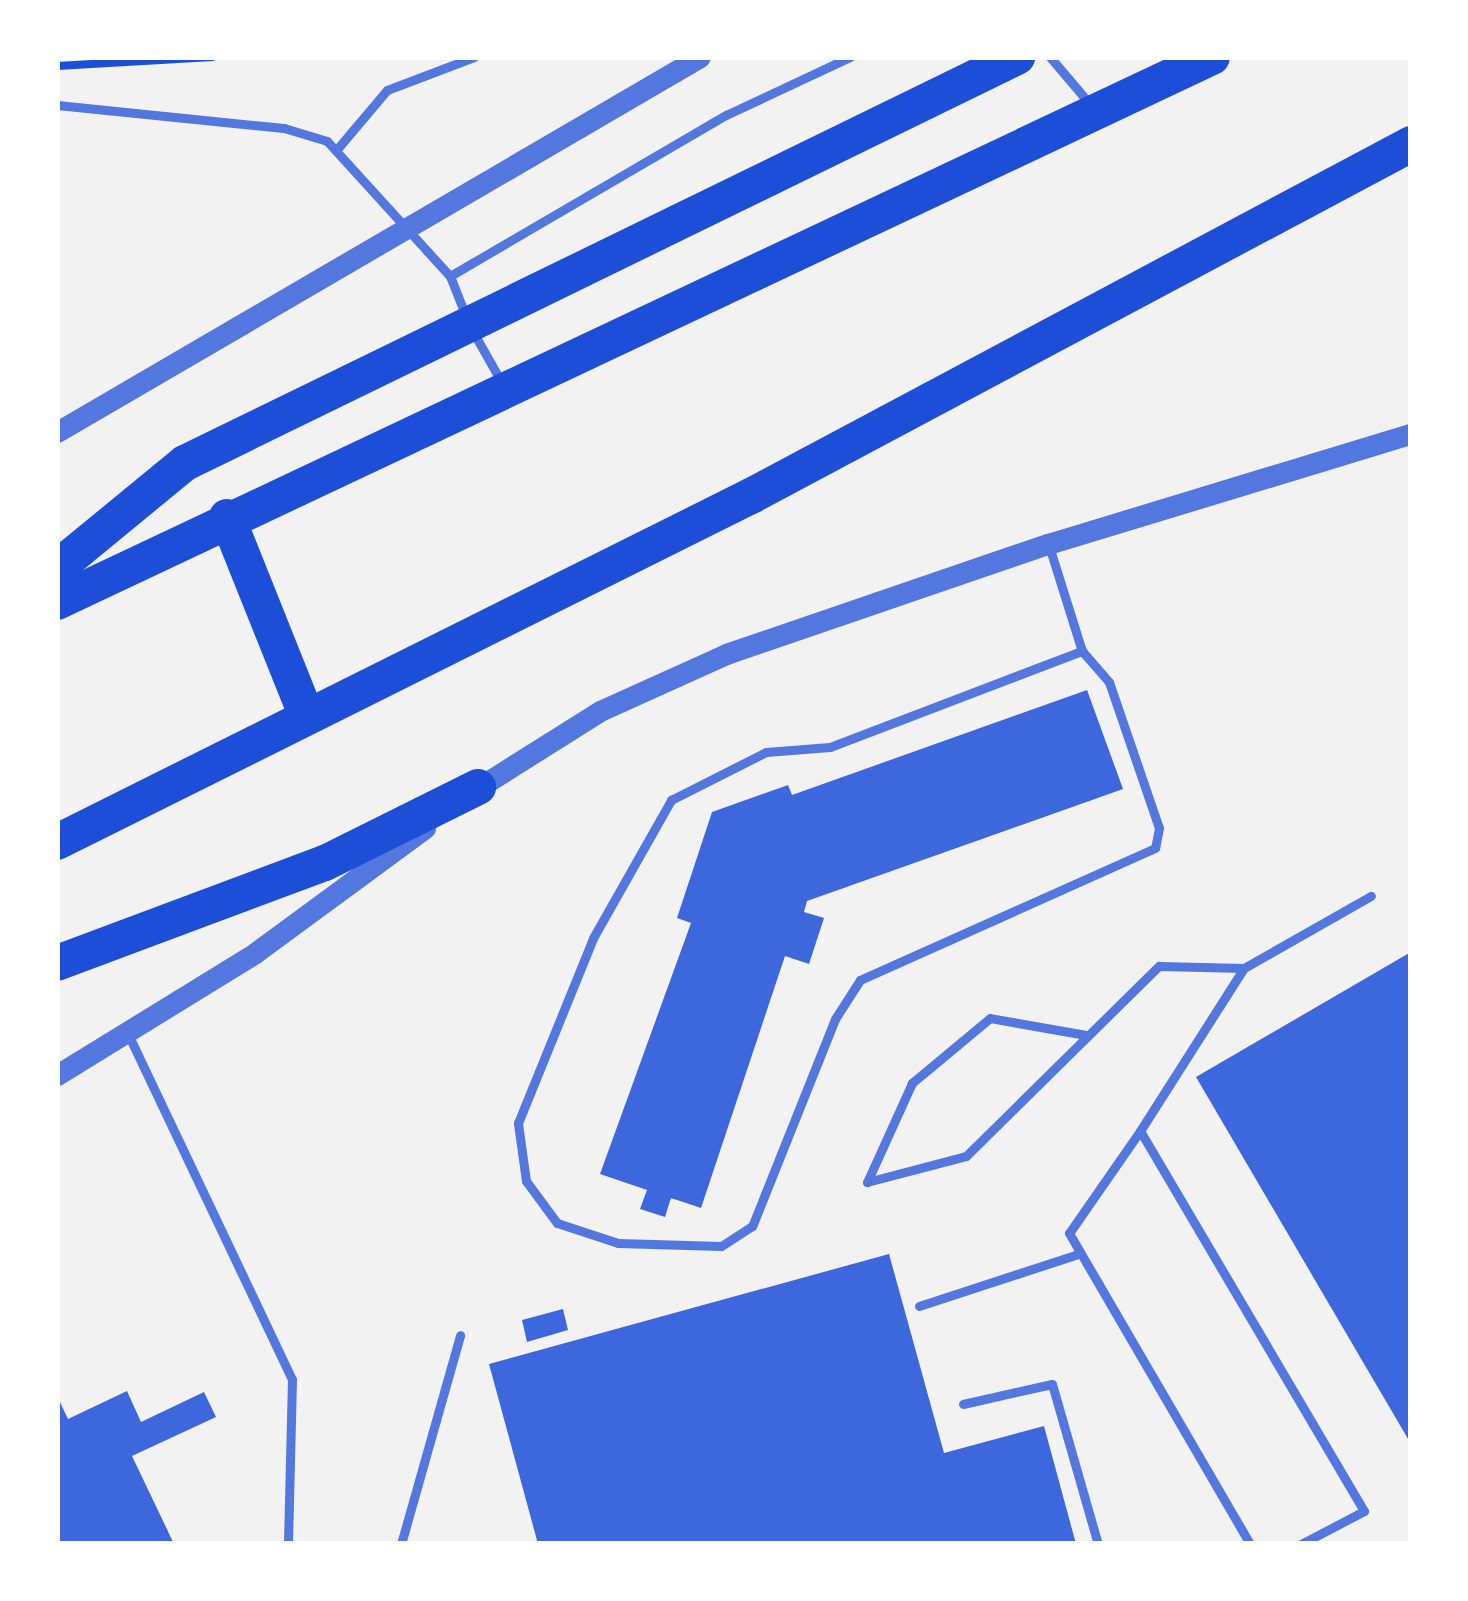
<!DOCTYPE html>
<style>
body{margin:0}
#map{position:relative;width:1468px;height:1601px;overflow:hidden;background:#f2f2f2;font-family:"DejaVu Sans",sans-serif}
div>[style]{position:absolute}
.building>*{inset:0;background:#3d67dc}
.path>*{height:8px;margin:-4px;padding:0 4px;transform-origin:4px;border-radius:4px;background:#1d4ed8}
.service>*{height:9px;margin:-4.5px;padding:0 4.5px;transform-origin:4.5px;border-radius:4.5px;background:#5277de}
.tertiary>*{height:21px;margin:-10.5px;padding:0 10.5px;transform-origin:10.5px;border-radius:10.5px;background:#5277de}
.motorway>*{height:36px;margin:-18px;padding:0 18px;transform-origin:18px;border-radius:18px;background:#1d4ed8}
span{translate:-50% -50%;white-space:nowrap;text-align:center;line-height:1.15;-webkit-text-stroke:9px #fff;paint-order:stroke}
.frame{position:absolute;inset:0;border:60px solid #fff;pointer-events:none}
</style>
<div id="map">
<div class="building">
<div style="clip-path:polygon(1087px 690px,1123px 789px,807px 901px,804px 912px,824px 918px,809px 964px,785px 956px,701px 1208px,671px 1198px,665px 1217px,640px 1209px,647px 1190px,600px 1174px,691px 923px,677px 918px,712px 812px,788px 785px,792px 795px)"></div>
<div style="clip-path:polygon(1411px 952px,1411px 1444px,1196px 1077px)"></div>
<div style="clip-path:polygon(889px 1254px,944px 1453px,1044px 1426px,1076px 1544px,538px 1544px,489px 1364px)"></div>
<div style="clip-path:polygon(563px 1309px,568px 1330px,527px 1342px,522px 1320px)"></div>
<div style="clip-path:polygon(127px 1391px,141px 1422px,204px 1392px,216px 1417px,132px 1456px,174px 1544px,57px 1544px,57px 1396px,68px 1419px)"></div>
</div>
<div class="path">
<div style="left:57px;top:66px;width:156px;rotate:-3.3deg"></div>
</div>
<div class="service">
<div style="left:1050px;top:57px;width:60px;rotate:49.7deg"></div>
<div style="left:57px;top:105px;width:228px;rotate:5.8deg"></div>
<div style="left:284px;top:128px;width:45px;rotate:16.8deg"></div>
<div style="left:327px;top:141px;width:183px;rotate:47.7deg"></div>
<div style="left:450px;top:276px;width:41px;rotate:68.5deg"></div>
<div style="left:338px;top:148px;width:76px;rotate:-49.8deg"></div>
<div style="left:387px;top:90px;width:93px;rotate:-20.8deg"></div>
<div style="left:450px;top:276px;width:320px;rotate:-30.3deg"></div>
<div style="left:726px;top:115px;width:137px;rotate:-25.1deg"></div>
<div style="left:472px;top:330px;width:61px;rotate:60.5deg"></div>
<div style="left:1049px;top:546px;width:110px;rotate:72.6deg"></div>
<div style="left:1082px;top:651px;width:41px;rotate:48.9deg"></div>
<div style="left:1109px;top:682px;width:154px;rotate:71.1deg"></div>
<div style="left:1159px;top:828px;width:20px;rotate:101deg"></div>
<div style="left:1155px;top:848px;width:323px;rotate:155.9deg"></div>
<div style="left:860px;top:980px;width:46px;rotate:122.7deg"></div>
<div style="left:835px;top:1019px;width:223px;rotate:111.8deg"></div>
<div style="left:752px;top:1226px;width:37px;rotate:147deg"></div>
<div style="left:721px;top:1246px;width:103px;rotate:-178.3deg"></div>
<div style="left:618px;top:1243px;width:64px;rotate:-161.8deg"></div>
<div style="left:557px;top:1223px;width:52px;rotate:-126.4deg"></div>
<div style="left:526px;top:1181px;width:59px;rotate:-97.9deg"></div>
<div style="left:518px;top:1123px;width:200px;rotate:-67.9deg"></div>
<div style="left:593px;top:938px;width:159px;rotate:-60.5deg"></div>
<div style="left:671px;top:800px;width:106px;rotate:-26.8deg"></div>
<div style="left:766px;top:752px;width:64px;rotate:-4.5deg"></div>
<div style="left:830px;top:747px;width:270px;rotate:-20.9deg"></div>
<div style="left:128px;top:1034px;width:382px;rotate:64.6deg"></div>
<div style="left:292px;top:1379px;width:165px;rotate:91.4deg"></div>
<div style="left:1086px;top:1035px;width:97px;rotate:-170deg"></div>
<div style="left:990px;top:1018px;width:102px;rotate:140.2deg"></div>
<div style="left:912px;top:1083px;width:109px;rotate:114.4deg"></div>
<div style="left:867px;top:1182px;width:102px;rotate:-14.7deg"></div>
<div style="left:966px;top:1156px;width:271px;rotate:-44.6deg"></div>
<div style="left:1159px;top:966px;width:85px;rotate:1.3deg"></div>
<div style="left:1140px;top:1131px;width:124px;rotate:124.8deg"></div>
<div style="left:1069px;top:1233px;width:360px;rotate:59.8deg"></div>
<div style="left:919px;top:1306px;width:170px;rotate:-18.1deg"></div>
<div style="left:963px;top:1404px;width:91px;rotate:-12.7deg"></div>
<div style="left:1052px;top:1384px;width:166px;rotate:74deg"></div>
<div style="left:401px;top:1544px;width:217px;rotate:-74.2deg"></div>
<div style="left:1301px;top:1544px;width:71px;rotate:-27.6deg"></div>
<div style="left:1364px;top:1511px;width:441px;rotate:-120.5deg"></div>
<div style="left:1140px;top:1131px;width:193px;rotate:-57.5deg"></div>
<div style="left:1244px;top:968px;width:146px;rotate:-29.6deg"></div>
</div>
<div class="tertiary">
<div style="left:57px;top:432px;width:744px;rotate:-30.25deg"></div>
<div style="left:473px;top:791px;width:150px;rotate:-32.2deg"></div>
<div style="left:600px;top:711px;width:138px;rotate:-24.3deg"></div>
<div style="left:726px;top:654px;width:340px;rotate:-18.9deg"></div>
<div style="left:1048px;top:544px;width:379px;rotate:-16.9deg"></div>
<div style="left:57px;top:1075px;width:233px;rotate:-31.6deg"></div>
<div style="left:255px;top:953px;width:211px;rotate:-36.3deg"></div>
</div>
<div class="motorway">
<div style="left:227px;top:517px;width:215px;rotate:68.2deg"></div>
<div style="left:57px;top:568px;width:166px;rotate:-39.4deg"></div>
<div style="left:185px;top:463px;width:926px;rotate:-26.01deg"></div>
<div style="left:57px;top:602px;width:1277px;rotate:-25.26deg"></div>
<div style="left:57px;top:842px;width:775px;rotate:-26.5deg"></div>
<div style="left:751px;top:496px;width:748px;rotate:-28.07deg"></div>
<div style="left:57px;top:963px;width:286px;rotate:-20.5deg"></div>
<div style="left:325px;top:863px;width:171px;rotate:-26.4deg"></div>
</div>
<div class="frame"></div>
</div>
